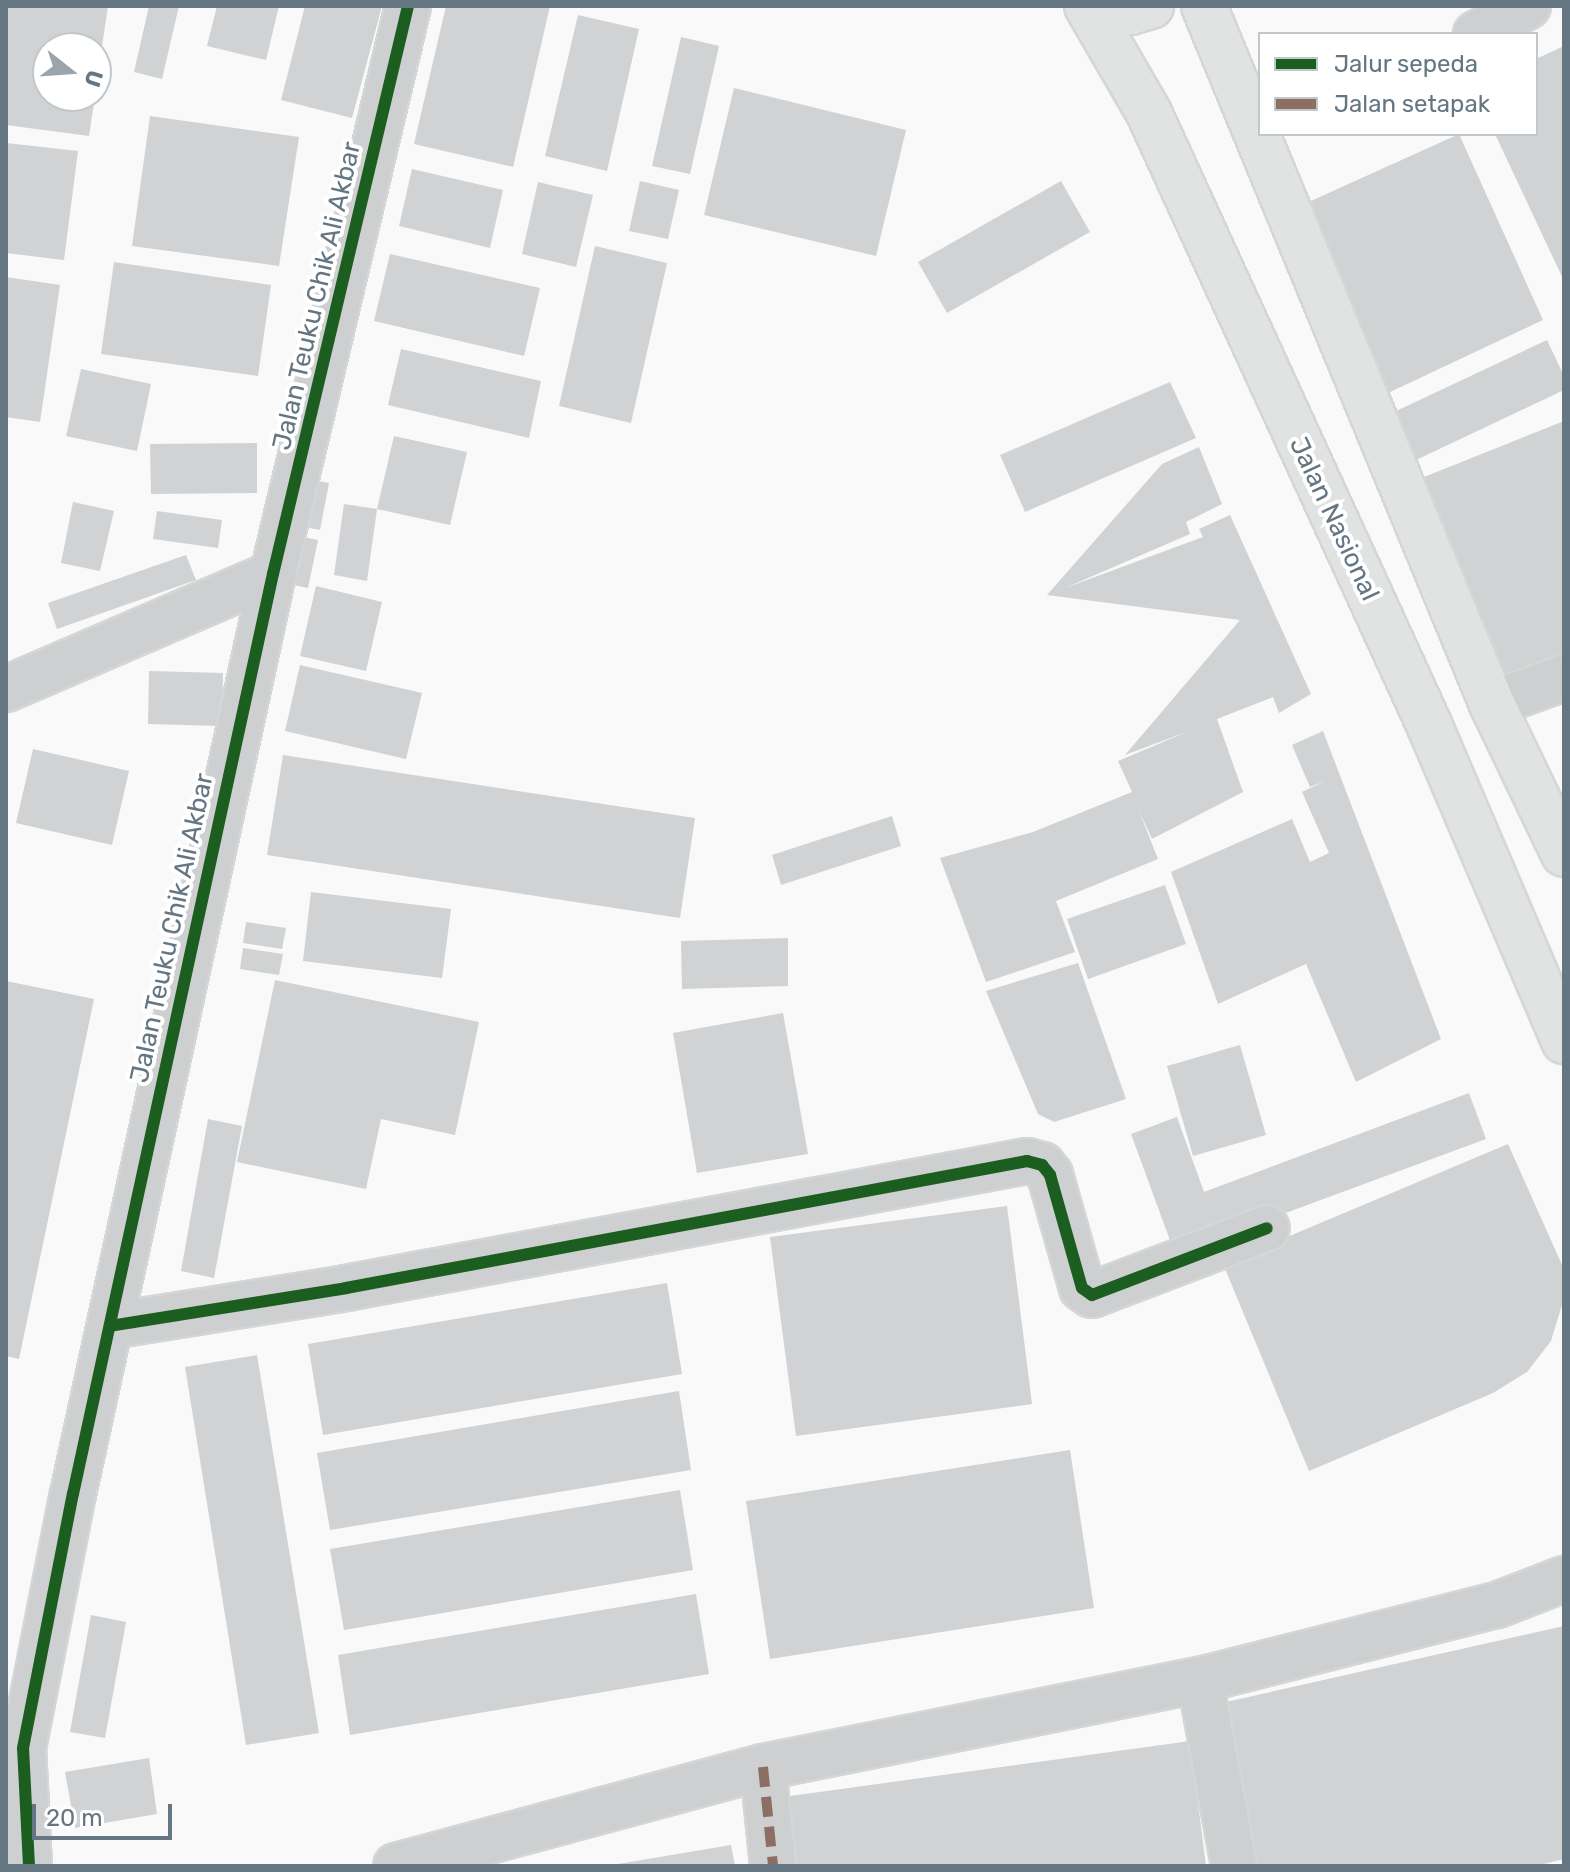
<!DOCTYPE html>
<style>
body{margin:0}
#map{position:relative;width:1570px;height:1872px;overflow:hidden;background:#f9f9f9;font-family:Rubik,sans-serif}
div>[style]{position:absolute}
.building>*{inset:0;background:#d0d2d3}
.roads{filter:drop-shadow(2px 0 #d5d6d6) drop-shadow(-2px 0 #d5d6d6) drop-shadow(0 2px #d5d6d6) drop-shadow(0 -2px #d5d6d6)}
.street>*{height:44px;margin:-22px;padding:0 22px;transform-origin:22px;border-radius:22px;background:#cecfd0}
.highway>*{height:44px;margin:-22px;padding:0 22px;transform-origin:22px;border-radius:22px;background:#e1e2e2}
.quiet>*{height:10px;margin-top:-5px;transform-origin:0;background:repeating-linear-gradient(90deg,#8d6e63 0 20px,transparent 0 30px)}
.cycleway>*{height:12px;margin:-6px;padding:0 6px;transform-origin:6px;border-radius:6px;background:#1b5e20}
span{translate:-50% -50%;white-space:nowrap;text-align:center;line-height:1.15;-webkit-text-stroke:8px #fff;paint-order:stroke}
.street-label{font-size:26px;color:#657683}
.frame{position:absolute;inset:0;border:8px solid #657683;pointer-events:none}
.legend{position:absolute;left:1258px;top:32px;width:280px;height:104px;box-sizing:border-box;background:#fff;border:2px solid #c1c8cd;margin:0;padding:10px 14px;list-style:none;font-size:24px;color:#657683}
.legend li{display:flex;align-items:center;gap:16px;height:40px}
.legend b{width:40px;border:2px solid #c1c8cd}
.north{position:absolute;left:32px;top:32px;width:80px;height:80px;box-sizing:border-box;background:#fff;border:2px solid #c1c8cd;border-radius:50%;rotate:107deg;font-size:22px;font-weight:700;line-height:32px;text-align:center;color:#657683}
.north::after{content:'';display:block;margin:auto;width:28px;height:36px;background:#99a4ac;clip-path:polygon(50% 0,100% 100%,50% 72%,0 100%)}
.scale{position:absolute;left:32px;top:1804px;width:140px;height:36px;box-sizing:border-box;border:4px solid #657683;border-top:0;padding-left:10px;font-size:24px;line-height:28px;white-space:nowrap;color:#657683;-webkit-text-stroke:6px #fff;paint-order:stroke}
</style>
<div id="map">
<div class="building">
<div style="clip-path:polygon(6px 6px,108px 6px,98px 73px,96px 48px,48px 48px,48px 96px,95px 96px,89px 136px,6px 125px)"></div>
<div style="clip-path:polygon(149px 6px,179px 6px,162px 79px,134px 72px)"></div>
<div style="clip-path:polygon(217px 6px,279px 6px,266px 60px,207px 46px)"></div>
<div style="clip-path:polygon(305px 6px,382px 6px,352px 118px,281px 100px)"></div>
<div style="clip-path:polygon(446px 6px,550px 6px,513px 167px,414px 144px)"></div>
<div style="clip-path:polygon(578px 15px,639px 29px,607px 171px,545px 156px)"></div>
<div style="clip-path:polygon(681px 37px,719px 46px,690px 174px,652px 166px)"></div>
<div style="clip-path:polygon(1564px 46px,1564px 281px,1495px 134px,1536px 134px,1536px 59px)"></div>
<div style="clip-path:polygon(734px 88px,906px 130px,876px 256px,704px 215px)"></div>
<div style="clip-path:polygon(150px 116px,299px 137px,279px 266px,132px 246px)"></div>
<div style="clip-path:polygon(1459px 134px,1543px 320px,1388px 393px,1302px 205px)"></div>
<div style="clip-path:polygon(6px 143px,78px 151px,64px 260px,6px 253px)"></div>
<div style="clip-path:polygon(412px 169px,503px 190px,490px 248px,399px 226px)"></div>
<div style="clip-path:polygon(640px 181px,679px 190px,668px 239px,629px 231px)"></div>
<div style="clip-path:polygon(1061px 181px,1090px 232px,947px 313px,918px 262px)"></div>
<div style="clip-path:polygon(538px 182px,593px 195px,576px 267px,522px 254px)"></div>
<div style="clip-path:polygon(595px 246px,667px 263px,631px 423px,559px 406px)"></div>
<div style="clip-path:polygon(390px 254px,540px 288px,524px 356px,374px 321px)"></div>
<div style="clip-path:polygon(114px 262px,271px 285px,258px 376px,101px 354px)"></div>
<div style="clip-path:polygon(6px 277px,60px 285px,40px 422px,6px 417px)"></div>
<div style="clip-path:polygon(1547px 340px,1564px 376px,1564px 390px,1416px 460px,1394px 412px)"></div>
<div style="clip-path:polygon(401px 349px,541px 381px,529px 438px,388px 405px)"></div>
<div style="clip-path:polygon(81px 369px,151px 384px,137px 451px,66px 436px)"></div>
<div style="clip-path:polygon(1170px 382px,1196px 438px,1025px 512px,1000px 455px)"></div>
<div style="clip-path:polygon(1564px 421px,1564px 663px,1502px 688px,1419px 479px)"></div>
<div style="clip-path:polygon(394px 436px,467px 452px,450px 525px,377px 509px)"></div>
<div style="clip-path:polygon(257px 443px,257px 493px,151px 494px,150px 444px)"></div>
<div style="clip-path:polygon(1199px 447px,1222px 504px,1186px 522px,1190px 534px,1065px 588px,1203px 537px,1199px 529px,1230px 515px,1311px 694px,1279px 713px,1273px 697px,1217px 719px,1243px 792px,1152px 839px,1139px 811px,1158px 859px,1056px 901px,1075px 952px,986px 982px,940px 858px,1033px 832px,1132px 792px,1118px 761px,1189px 731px,1125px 755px,1240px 620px,1047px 595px,1162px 464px)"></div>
<div style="clip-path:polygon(314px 480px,329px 483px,320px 530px,304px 527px)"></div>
<div style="clip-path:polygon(73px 502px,114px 511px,100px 571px,61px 563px)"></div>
<div style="clip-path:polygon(344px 504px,377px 509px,367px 581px,334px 575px)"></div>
<div style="clip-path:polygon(157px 511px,222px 520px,218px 548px,153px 539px)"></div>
<div style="clip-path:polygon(303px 537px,318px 540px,308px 588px,293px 585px)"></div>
<div style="clip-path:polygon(186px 555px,196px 580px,57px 629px,48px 603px)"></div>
<div style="clip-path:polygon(316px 586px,382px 602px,366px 671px,300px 656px)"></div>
<div style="clip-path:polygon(300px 665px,422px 693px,406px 759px,285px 731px)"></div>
<div style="clip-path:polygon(149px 671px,223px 673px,222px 726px,148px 724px)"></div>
<div style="clip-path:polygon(1323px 731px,1441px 1039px,1356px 1082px,1306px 964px,1218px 1004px,1171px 872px,1292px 819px,1310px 862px,1329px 853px,1302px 792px,1325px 781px,1310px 787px,1292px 745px)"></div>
<div style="clip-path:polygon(33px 749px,129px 771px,112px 845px,16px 823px)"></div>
<div style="clip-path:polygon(283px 755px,695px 818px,680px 918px,267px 855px)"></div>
<div style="clip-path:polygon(892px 816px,901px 846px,781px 885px,772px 855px)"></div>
<div style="clip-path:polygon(1165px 885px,1186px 944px,1088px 979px,1067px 919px)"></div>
<div style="clip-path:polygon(311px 892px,451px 909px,442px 978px,303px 961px)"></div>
<div style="clip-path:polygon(246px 922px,286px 928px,282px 949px,243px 943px)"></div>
<div style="clip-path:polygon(788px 938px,788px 986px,682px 989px,681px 941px)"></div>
<div style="clip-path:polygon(243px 948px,283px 954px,279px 975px,240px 969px)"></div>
<div style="clip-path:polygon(1078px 963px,1126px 1099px,1054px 1122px,1038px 1114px,986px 991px)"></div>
<div style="clip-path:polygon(275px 980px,479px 1022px,455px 1135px,381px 1119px,366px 1189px,237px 1162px)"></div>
<div style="clip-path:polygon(6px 981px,94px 999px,19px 1359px,6px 1356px)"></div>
<div style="clip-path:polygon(783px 1013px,808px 1154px,697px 1173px,673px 1033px)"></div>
<div style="clip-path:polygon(1240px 1045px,1266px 1135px,1193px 1156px,1167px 1066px)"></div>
<div style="clip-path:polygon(1469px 1093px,1486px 1139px,1175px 1254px,1131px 1134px,1177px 1117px,1204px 1192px)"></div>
<div style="clip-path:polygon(208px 1119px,242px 1126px,214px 1278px,181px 1271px)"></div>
<div style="clip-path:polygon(1508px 1144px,1562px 1265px,1562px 1305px,1551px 1341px,1527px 1372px,1493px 1393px,1309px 1471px,1223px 1264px)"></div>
<div style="clip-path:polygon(1007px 1206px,1032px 1404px,796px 1436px,770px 1237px)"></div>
<div style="clip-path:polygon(667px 1283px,682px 1374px,323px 1435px,308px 1344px)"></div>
<div style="clip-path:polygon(257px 1355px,319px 1733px,246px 1745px,185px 1367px)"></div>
<div style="clip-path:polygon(679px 1391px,691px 1470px,330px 1530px,317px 1453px)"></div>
<div style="clip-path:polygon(1070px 1450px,1094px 1608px,770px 1659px,746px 1501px)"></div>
<div style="clip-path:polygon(680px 1490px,693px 1570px,344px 1630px,330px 1549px)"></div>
<div style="clip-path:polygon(696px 1594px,709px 1674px,350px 1735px,338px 1655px)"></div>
<div style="clip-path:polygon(91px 1615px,126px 1622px,105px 1738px,70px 1732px)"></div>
<div style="clip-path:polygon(1564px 1626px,1564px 1859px,1535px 1866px,1252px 1866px,1217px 1704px)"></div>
<div style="clip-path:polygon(1190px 1741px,1206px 1866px,792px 1866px,783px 1797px)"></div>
<div style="clip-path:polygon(149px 1758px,157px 1814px,75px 1828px,65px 1772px)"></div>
<div style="clip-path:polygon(731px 1845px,735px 1866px,618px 1866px,618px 1864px)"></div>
</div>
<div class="roads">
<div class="street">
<div style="left:1476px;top:34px;width:59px;rotate:-28.3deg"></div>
<div style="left:6px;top:689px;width:291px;rotate:-23.3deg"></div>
<div style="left:1492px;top:704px;width:77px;rotate:-19.9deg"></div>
<div style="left:110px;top:1326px;width:239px;rotate:-9.1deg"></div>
<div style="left:346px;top:1288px;width:693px;rotate:-10.56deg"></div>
<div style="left:1027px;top:1161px;width:16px;rotate:15deg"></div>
<div style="left:1042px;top:1165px;width:13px;rotate:51deg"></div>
<div style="left:1050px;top:1175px;width:117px;rotate:74.2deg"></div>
<div style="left:1082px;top:1288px;width:12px;rotate:35deg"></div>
<div style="left:1092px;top:1295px;width:187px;rotate:-20.9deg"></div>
<div style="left:1200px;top:1680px;width:189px;rotate:79.6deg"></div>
<div style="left:763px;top:1767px;width:100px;rotate:84.2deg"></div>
<div style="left:29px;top:1866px;width:118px;rotate:-92.9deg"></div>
<div style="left:23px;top:1748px;width:259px;rotate:-78.9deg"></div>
<div style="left:73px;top:1494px;width:941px;rotate:-77.74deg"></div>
<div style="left:273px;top:574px;width:584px;rotate:-76.63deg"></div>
<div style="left:396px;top:1866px;width:380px;rotate:-15.1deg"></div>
<div style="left:763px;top:1767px;width:446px;rotate:-11.3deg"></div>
<div style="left:1200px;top:1680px;width:306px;rotate:-14.2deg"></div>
<div style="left:1497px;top:1605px;width:72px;rotate:-21.2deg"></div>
</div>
<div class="highway">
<div style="left:1087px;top:6px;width:124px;rotate:59.9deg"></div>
<div style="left:1149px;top:113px;width:670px;rotate:65.39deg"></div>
<div style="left:1428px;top:722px;width:347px;rotate:66.9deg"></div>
<div style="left:1098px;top:6px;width:33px;rotate:11deg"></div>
<div style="left:1130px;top:12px;width:22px;rotate:-16deg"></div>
<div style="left:1204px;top:6px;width:755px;rotate:67.58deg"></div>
<div style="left:1492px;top:704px;width:166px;rotate:64.4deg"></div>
</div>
</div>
<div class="quiet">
<div style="left:763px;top:1767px;width:100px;rotate:84.2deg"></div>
</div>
<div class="cycleway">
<div style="left:110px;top:1326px;width:239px;rotate:-9.1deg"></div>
<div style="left:346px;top:1288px;width:693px;rotate:-10.56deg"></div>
<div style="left:1027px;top:1161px;width:16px;rotate:15deg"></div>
<div style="left:1042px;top:1165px;width:13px;rotate:51deg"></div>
<div style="left:1050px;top:1175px;width:117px;rotate:74.2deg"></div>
<div style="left:1082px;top:1288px;width:12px;rotate:35deg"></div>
<div style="left:1092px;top:1295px;width:187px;rotate:-20.9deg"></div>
<div style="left:29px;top:1866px;width:118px;rotate:-92.9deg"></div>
<div style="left:23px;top:1748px;width:259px;rotate:-78.9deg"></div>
<div style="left:73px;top:1494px;width:941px;rotate:-77.74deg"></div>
<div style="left:273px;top:574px;width:584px;rotate:-76.63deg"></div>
</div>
<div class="street-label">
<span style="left:317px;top:296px;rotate:-77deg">Jalan Teuku Chik Ali Akbar</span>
<span style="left:1334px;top:519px;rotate:65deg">Jalan Nasional</span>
<span style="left:172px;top:928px;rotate:-78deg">Jalan Teuku Chik Ali Akbar</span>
</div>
<div class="frame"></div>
<ul class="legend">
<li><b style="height:10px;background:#1b5e20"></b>Jalur sepeda</li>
<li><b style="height:10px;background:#8d6e63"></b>Jalan setapak</li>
</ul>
<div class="north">U</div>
<div class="scale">20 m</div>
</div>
